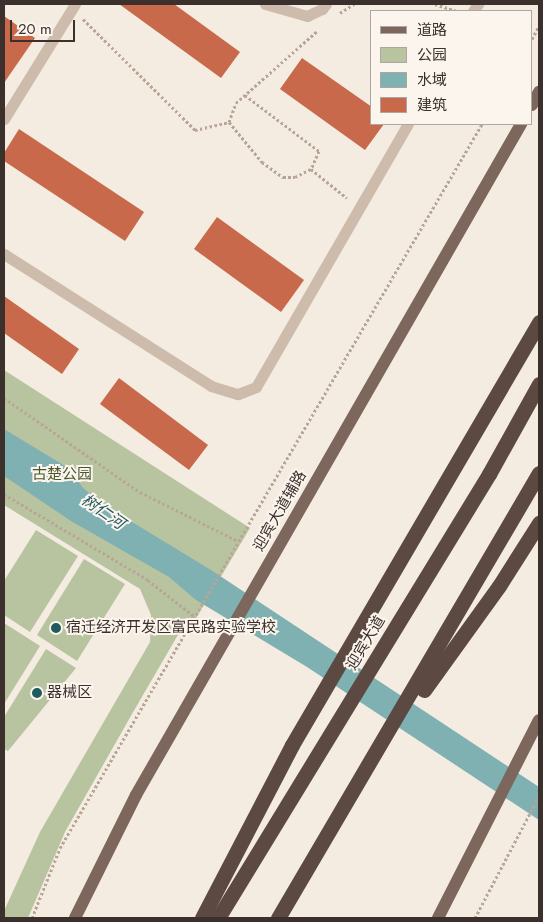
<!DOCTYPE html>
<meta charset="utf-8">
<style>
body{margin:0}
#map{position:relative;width:543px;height:922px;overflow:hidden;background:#f4ebe1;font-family:Jost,"Noto Sans SC",sans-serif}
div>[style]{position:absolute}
.green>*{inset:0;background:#b8c4a0}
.water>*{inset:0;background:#7fb0b2}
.building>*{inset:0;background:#c8694b}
.path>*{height:3px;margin-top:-1.5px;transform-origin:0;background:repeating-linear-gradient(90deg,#b9a596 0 2.5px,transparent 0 5px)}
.lane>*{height:11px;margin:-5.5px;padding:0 5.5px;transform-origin:5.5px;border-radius:5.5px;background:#cdbbac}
.primary>*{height:12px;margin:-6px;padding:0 6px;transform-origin:6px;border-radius:6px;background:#7d675c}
.highway>*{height:15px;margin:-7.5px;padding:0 7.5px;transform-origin:7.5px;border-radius:7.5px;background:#5c4a42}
.dots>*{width:14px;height:14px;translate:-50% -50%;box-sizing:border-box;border:2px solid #fbf5ee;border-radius:50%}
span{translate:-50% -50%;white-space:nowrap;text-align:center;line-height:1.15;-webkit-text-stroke:4px #fbf5ee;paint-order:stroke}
.park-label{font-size:15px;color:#4a5a2e}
.street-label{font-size:15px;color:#3b302b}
.poi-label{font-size:15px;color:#3b302b}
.left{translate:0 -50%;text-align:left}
.water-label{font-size:16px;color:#1f5a5e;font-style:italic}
.frame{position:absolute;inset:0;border:5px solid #3b302b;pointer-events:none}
.legend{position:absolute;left:370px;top:10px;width:162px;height:115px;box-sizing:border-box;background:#fbf5ee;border:1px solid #aea6a0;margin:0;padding:6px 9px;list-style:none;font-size:15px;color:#3b302b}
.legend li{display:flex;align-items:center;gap:10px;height:25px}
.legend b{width:25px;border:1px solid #aea6a0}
.scale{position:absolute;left:10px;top:20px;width:65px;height:22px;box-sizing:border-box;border:2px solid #3b302b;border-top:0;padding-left:6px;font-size:15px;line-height:18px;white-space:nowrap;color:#3b302b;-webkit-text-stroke:4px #fbf5ee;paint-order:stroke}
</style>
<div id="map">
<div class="green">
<div style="clip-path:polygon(4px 370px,250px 528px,192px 625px,186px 621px,132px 714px,65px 832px,28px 918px,4px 918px,4px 911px,40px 832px,150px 642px,151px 615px,140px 589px,4px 505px)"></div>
<div style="clip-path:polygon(36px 530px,78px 556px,30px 632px,4px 615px,4px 581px)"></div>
<div style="clip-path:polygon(84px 559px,125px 584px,77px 661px,37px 635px)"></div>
<div style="clip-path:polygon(4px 623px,40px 646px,4px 704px)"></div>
<div style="clip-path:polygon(46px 649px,76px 668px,8px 751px,4px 749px,4px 717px)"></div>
</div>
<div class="water">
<div style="clip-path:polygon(4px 429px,70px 469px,83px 488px,104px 505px,211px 570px,539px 787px,539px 820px,307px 667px,196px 600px,169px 577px,71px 521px,4px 476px)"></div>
</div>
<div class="building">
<div style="clip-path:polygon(119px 4px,174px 4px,240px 52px,221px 78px)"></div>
<div style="clip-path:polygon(4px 16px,35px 38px,4px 83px)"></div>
<div style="clip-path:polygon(302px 58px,372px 107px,372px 124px,384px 124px,365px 150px,280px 89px)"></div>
<div style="clip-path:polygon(19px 129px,144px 212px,125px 241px,4px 161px,4px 153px)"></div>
<div style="clip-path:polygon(217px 217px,304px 280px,281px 312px,194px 249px)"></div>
<div style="clip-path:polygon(4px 296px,79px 349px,62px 374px,4px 333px)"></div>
<div style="clip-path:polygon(119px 378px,208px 445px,189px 470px,100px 404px)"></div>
</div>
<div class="path">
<div style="left:435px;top:4px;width:22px;rotate:18deg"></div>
<div style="left:340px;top:13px;width:17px;rotate:-33deg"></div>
<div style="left:83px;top:19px;width:158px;rotate:44.7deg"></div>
<div style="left:195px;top:130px;width:35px;rotate:-13deg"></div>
<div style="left:229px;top:122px;width:52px;rotate:50.5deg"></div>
<div style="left:262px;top:162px;width:26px;rotate:36deg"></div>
<div style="left:283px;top:177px;width:12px"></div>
<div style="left:295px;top:177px;width:18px;rotate:-27deg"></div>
<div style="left:311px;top:169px;width:46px;rotate:38.9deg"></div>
<div style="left:532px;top:39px;width:15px;rotate:-62deg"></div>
<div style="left:245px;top:95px;width:93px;rotate:37.1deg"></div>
<div style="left:319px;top:151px;width:20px;rotate:114deg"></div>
<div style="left:229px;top:122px;width:20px;rotate:-70deg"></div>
<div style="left:236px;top:103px;width:108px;rotate:-41.6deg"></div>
<div style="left:4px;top:398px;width:165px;rotate:34.7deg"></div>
<div style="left:140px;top:492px;width:110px;rotate:26.6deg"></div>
<div style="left:4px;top:494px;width:168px;rotate:30.8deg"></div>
<div style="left:148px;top:580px;width:58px;rotate:38deg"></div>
<div style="left:32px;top:918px;width:75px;rotate:-68.2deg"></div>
<div style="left:60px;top:848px;width:838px;rotate:-59.76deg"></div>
<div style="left:475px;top:918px;width:138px;rotate:-62.3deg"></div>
</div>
<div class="lane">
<div style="left:265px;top:4px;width:44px;rotate:15.9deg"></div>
<div style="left:307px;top:16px;width:17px;rotate:-25deg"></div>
<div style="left:322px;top:9px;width:6px;rotate:-51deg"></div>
<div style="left:473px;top:11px;width:9px;rotate:-54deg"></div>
<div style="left:4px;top:119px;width:135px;rotate:-58.3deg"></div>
<div style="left:4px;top:254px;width:246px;rotate:32.5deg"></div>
<div style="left:211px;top:386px;width:28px;rotate:17deg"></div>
<div style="left:238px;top:394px;width:19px;rotate:-21deg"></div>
<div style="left:256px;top:387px;width:304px;rotate:-60deg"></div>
</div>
<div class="primary">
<div style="left:532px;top:105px;width:15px;rotate:-62deg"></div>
<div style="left:75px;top:918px;width:137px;rotate:-63.6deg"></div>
<div style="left:136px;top:795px;width:774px;rotate:-60.15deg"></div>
<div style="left:438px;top:918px;width:222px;rotate:-63deg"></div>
</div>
<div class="highway">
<div style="left:424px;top:690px;width:128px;rotate:-54.2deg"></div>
<div style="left:499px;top:586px;width:75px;rotate:-57.6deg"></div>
<div style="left:202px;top:918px;width:195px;rotate:-62.5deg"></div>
<div style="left:292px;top:745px;width:490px;rotate:-59.7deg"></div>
<div style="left:218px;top:918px;width:520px;rotate:-58.6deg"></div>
<div style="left:489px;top:474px;width:103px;rotate:-60.9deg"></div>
<div style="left:278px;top:918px;width:516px;rotate:-59.61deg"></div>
</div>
<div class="dots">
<div style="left:56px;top:628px;background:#1f5a5e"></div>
<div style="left:37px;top:693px;background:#1f5a5e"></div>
</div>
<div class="park-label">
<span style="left:62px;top:475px">古楚公园</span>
</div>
<div class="street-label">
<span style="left:280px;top:511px;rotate:-60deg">迎宾大道辅路</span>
<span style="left:366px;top:643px;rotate:-59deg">迎宾大道</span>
</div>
<div class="poi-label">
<span class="left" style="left:66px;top:628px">宿迁经济开发区富民路实验学校</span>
<span class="left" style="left:47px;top:693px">器械区</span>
</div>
<div class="water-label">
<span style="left:103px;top:512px;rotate:35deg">树仁河</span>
</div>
<div class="frame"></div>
<ul class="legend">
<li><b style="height:6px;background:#7d675c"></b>道路</li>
<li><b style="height:14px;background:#b8c4a0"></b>公园</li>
<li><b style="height:14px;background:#7fb0b2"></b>水域</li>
<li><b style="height:14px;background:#c8694b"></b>建筑</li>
</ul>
<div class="scale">20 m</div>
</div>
